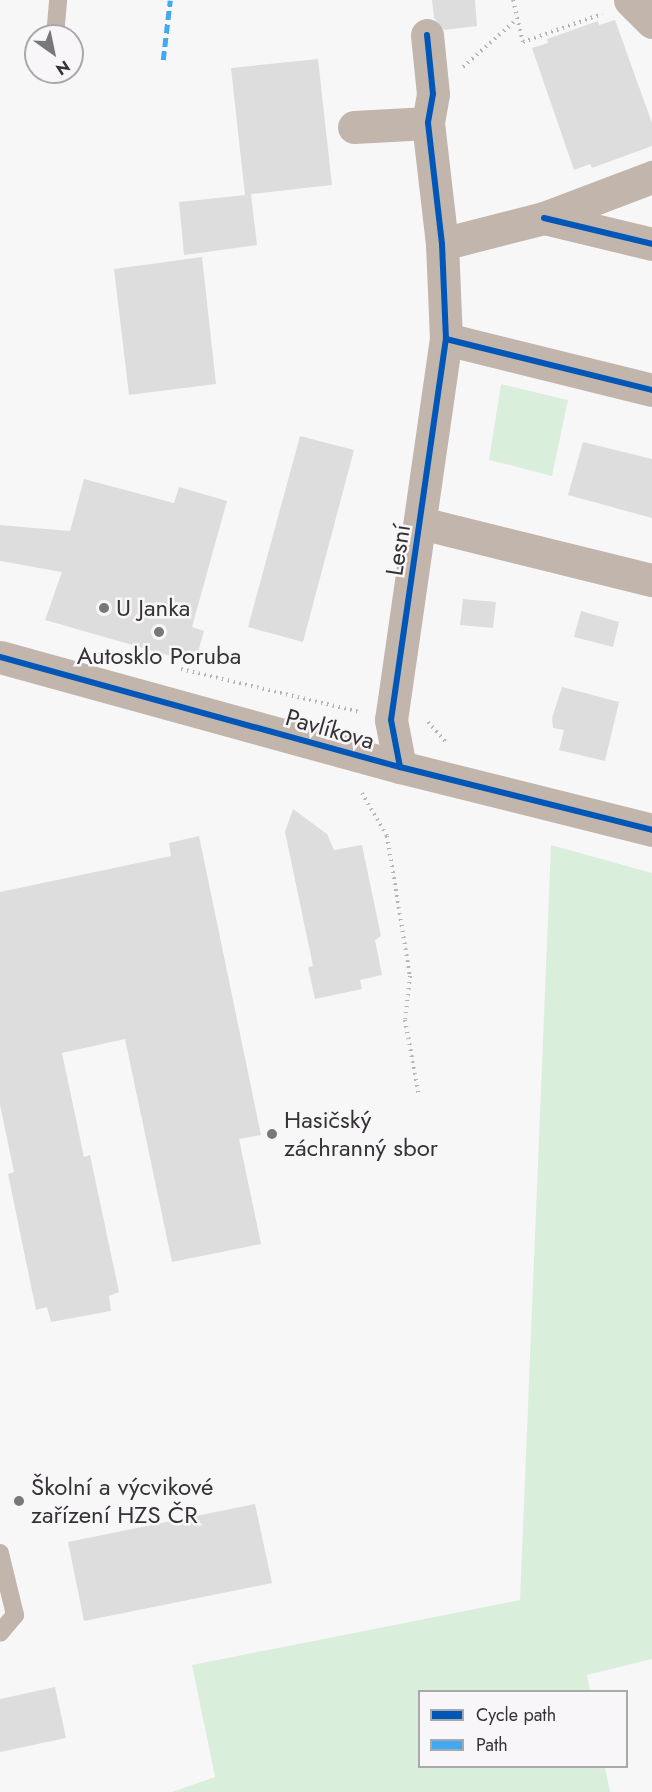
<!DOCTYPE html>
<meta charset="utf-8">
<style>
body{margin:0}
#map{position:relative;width:652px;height:1792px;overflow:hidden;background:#f8f7f8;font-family:Jost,sans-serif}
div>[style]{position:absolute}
.green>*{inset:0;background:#daefdb}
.building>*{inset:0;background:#dedddd}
.path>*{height:4px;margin-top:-2px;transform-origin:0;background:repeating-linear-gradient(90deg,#bbb3ad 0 1.5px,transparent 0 6px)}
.service>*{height:18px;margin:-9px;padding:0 9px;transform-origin:9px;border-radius:9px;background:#c2b5ab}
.minor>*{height:33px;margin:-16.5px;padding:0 16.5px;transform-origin:16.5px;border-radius:16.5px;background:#c2b5ab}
.quiet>*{height:4.5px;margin-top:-2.25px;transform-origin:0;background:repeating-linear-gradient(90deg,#3fa9f5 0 9px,transparent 0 13.5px)}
.cycleway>*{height:6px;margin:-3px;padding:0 3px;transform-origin:3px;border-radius:3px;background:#0057b8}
.dots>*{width:16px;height:16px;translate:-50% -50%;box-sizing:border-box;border:3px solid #f8f6f9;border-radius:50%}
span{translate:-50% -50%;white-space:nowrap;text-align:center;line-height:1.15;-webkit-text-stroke:5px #f8f6f9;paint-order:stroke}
.street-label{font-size:24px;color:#333334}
.poi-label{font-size:24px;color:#333334}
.left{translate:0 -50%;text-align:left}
.legend{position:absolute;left:418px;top:1690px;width:210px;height:78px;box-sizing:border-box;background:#f8f6f9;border:2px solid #a9a8aa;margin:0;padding:8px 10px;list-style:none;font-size:18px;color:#333334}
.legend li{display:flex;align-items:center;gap:12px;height:30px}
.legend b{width:30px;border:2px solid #a9a8aa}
.north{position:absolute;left:24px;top:24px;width:60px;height:60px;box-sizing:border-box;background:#f8f6f9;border:2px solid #a9a8aa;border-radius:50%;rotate:147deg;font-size:16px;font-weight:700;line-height:24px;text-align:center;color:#333334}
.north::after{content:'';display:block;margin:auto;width:21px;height:27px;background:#787879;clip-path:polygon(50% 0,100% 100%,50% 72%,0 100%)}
</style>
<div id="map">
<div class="green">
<div style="clip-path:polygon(501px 384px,568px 400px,552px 476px,489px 460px)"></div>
<div style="clip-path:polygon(551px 845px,652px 873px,652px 1659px,587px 1675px,590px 1691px,420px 1692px,420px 1766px,605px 1767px,610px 1792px,172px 1792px,215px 1777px,192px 1665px,520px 1600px)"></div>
</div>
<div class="building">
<div style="clip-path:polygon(432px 0,475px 0,477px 26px,444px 30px,434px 18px)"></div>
<div style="clip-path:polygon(615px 20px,652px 123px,652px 146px,592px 168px,590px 164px,574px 170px,532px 48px,548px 43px,547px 39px,598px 21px,599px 25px)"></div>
<div style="clip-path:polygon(318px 59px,332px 185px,251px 194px,257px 245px,184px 255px,179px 202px,245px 195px,231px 68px)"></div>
<div style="clip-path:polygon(202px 257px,216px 384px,129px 395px,114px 269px)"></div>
<div style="clip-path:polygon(300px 436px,354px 450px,303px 642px,248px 627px)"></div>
<div style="clip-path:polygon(583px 442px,652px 459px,652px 518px,568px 495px)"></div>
<div style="clip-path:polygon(84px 479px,174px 503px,179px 487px,227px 501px,192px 627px,204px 631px,195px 663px,45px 620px,62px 572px,0 561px,0 525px,70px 531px)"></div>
<div style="clip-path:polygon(463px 599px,496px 602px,493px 628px,460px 625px)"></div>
<div style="clip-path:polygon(581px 611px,619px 622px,613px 647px,574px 637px)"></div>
<div style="clip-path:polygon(562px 687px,619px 702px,605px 761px,559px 750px,564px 730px,553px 728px,552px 718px)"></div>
<div style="clip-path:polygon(293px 809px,327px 834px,334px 850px,362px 845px,381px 936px,375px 940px,382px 975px,360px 980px,362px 989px,315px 999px,308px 967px,313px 966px,285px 832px)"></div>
<div style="clip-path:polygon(199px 836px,261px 1135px,239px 1139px,261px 1244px,172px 1262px,125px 1039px,62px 1053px,84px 1157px,90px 1155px,119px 1292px,109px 1296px,111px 1311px,51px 1322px,47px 1307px,36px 1310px,8px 1174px,14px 1172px,0 1105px,0 892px,171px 856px,169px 843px)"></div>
<div style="clip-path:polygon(255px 1504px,272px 1583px,84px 1621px,68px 1542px)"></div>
<div style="clip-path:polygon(55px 1687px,66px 1738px,0 1752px,0 1699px)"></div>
</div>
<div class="path">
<div style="left:513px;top:0;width:43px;rotate:76.6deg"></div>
<div style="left:523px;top:42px;width:84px;rotate:-19.5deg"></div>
<div style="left:463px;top:67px;width:71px;rotate:-41.6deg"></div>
<div style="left:181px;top:669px;width:184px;rotate:13.5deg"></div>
<div style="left:428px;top:722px;width:28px;rotate:48deg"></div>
<div style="left:362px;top:793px;width:50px;rotate:59.8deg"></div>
<div style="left:387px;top:836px;width:142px;rotate:80.7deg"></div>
<div style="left:410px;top:976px;width:44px;rotate:96.5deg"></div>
<div style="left:405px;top:1020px;width:77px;rotate:79.6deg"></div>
</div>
<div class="service">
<div style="left:55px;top:36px;width:36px;rotate:-85deg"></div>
<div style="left:53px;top:73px;width:1px;rotate:-90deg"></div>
<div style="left:0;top:1553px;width:64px;rotate:76.4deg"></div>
<div style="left:15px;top:1615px;width:23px;rotate:130deg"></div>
</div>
<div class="minor">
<div style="left:630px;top:0;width:31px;rotate:45deg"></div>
<div style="left:427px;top:35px;width:59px;rotate:84.2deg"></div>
<div style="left:433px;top:94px;width:29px;rotate:100deg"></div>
<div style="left:428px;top:123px;width:122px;rotate:83.4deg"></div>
<div style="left:442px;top:244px;width:95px;rotate:87.6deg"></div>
<div style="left:354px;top:127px;width:74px;rotate:-3.1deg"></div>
<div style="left:544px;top:218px;width:111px;rotate:13.5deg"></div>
<div style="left:442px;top:244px;width:105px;rotate:-14.3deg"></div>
<div style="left:544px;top:218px;width:116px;rotate:-20.8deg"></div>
<div style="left:421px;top:523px;width:238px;rotate:13.9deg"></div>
<div style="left:0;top:657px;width:415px;rotate:15.4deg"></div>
<div style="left:400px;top:767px;width:260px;rotate:14deg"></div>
<div style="left:400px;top:767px;width:48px;rotate:-100.8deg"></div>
<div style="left:391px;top:720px;width:385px;rotate:-81.8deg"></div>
<div style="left:446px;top:339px;width:212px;rotate:13.9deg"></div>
</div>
<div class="quiet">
<div style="left:163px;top:60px;width:60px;rotate:-83.3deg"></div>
</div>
<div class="cycleway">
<div style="left:427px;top:35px;width:59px;rotate:84.2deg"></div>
<div style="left:433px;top:94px;width:29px;rotate:100deg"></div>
<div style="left:428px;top:123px;width:122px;rotate:83.4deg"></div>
<div style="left:442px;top:244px;width:95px;rotate:87.6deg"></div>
<div style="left:544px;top:218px;width:111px;rotate:13.5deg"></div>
<div style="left:0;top:657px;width:415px;rotate:15.4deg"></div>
<div style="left:400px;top:767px;width:260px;rotate:14deg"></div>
<div style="left:400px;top:767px;width:48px;rotate:-100.8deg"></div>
<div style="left:391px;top:720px;width:385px;rotate:-81.8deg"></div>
<div style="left:446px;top:339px;width:212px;rotate:13.9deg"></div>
</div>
<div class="dots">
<div style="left:104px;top:608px;background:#787879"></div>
<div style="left:159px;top:632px;background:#787879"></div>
<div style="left:272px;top:1134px;background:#787879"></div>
<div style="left:19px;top:1501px;background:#787879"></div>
</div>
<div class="street-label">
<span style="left:398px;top:550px;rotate:-81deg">Lesní</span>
<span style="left:330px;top:729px;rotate:16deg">Pavlíkova</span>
</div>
<div class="poi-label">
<span class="left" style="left:116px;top:608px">U Janka</span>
<span style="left:159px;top:656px">Autosklo Poruba</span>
<span class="left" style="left:284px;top:1134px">Hasičský<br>záchranný sbor</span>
<span class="left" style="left:31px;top:1501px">Školní a výcvikové<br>zařízení HZS ČR</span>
</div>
<ul class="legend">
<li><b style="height:8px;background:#0057b8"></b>Cycle path</li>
<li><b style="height:8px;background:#3fa9f5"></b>Path</li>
</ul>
<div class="north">N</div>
</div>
